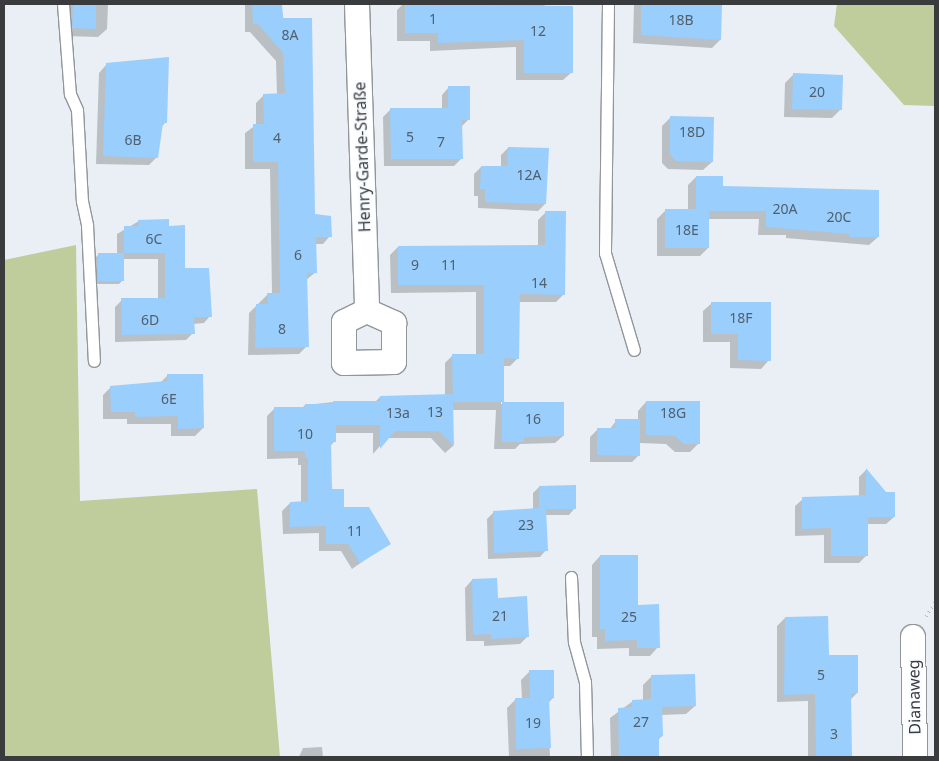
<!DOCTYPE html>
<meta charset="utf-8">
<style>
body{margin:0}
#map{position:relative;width:939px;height:761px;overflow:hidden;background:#e9eff4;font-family:"Noto Sans",sans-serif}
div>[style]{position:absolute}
.green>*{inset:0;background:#becd9b}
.shadow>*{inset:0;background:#0003}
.building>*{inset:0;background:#99cefd}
.path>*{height:3px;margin-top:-1.5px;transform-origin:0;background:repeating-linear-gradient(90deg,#afb4b8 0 1px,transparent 0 5px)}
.roads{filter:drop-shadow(1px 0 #91969b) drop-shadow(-1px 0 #91969b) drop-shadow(0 1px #91969b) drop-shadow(0 -1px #91969b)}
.lane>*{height:11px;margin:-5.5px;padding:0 5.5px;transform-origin:5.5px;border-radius:5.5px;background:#fff}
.street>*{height:24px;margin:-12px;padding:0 12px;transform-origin:12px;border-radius:12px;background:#fff}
span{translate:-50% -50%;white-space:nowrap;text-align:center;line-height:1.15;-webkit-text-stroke:4.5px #f8fcff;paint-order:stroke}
.number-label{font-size:14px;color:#51606d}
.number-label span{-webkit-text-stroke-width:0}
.street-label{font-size:16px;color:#393b3d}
.frame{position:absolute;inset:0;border:5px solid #393b3d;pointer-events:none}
</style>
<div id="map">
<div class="green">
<div style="clip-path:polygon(837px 4px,935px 4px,935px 106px,904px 105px,834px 26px)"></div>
<div style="clip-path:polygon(76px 245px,80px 501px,257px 489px,280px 757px,4px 757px,4px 260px)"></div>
</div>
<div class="shadow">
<div style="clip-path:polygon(65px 4px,108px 4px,107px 29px,98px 37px,64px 36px)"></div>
<div style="clip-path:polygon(245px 4px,281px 4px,314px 215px,330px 236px,323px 244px,315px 244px,316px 272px,306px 280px,307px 346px,299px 354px,248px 355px,249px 313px,268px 294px,272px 294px,270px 169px,245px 169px,245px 133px,256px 125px,256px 103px,264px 95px,277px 95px,276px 61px,250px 32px,245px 32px)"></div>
<div style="clip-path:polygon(403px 4px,544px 4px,572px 72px,563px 80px,516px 80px,516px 47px,430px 51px,430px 41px,397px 41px,397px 10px)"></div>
<div style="clip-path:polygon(634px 4px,721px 4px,720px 40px,712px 48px,633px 43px)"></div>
<div style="clip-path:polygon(107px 64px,166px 122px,161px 127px,157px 157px,149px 165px,96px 164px,99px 73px)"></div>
<div style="clip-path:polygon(794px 74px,840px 110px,832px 118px,784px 117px,785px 83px)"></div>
<div style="clip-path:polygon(449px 87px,469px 119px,461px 127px,461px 159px,454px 166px,384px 166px,383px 117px,391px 109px,442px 109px,442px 95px)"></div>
<div style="clip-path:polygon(671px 117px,712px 162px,703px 170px,668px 169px,662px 163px,662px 126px)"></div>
<div style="clip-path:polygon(508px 148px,545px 204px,538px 211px,478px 208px,478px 196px,474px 196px,474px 174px,481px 167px,501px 167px,501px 155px)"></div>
<div style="clip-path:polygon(696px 177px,722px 187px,878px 237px,869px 245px,786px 238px,786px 235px,758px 235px,759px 219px,708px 219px,708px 248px,700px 256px,657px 256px,657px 219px,665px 211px,688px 211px,688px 185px)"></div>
<div style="clip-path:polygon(546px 212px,564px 294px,556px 302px,519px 302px,518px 358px,510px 366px,503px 366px,501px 404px,563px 403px,563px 436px,555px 443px,520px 444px,515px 449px,494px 449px,496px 410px,452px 410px,453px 446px,445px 453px,431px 438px,387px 438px,373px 454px,373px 433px,334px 433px,335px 441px,330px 446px,331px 491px,343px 508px,389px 543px,352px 569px,341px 551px,319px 551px,319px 533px,283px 534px,282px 511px,290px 503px,301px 503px,301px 465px,298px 465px,298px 458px,267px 459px,267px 416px,274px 409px,301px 409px,305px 405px,334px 402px,375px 402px,380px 397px,445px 395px,445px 363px,453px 355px,476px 355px,476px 292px,391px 293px,390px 255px,398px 247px,538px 246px,538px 220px)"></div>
<div style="clip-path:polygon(139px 221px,167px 227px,184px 270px,210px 316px,204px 323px,193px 324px,193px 333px,186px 340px,115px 342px,115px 307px,122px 300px,158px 299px,158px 259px,123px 259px,123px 280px,119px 284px,95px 284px,94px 259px,98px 255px,117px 254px,117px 234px)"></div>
<div style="clip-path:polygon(712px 303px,769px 360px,761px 369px,730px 368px,730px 342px,703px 342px,703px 311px)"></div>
<div style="clip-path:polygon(168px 375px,203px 428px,195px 436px,171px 436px,171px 424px,127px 424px,127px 419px,103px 419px,103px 395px,111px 387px,160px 383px)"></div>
<div style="clip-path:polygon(646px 402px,698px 444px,690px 452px,675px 452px,666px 444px,639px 443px,639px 455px,632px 462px,590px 462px,590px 437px,597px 430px,609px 430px,616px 421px,638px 421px,638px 411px)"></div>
<div style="clip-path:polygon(866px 470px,885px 493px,894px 517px,886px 524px,867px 524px,867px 555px,859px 563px,824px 563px,824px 535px,795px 536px,795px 506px,803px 499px,859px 496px,859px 477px)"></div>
<div style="clip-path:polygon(539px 487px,575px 508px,569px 515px,545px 515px,546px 550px,540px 557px,488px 559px,487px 519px,494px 512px,533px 510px,533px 493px)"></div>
<div style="clip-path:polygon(600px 556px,636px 606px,658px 647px,650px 656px,629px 656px,629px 648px,597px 649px,597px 637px,592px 637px,592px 565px)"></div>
<div style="clip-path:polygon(472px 580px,497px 599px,528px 636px,520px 644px,484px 646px,484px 641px,466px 641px,465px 588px)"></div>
<div style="clip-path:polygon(785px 618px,828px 656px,857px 693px,850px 700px,851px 756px,873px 757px,808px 757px,808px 701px,777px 702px,777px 626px)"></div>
<div style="clip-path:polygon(530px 671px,553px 698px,548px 703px,550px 757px,509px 757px,507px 708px,515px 700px,522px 699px,521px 680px)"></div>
<div style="clip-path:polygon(651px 677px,695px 706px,686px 714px,661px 715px,662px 736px,658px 740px,656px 757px,611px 757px,610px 718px,633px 701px,643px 700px,643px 685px)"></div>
<div style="clip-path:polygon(322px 747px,323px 757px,299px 757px,303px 748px)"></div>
</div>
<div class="building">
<div style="clip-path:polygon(73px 4px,96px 4px,96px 29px,72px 28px)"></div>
<div style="clip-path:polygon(252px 4px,282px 4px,283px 18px,312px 18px,315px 214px,331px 216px,332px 237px,316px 237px,317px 273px,307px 273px,309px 347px,255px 348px,256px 304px,268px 304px,267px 293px,280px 293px,278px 162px,253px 162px,253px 124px,264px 124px,263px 94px,285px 93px,283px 53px,258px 24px,253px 24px)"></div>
<div style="clip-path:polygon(405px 4px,573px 6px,573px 73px,524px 73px,524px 40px,438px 43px,438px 33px,405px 33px)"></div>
<div style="clip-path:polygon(641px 4px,722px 4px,721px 40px,641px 35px)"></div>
<div style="clip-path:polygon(169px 57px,167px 123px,163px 123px,158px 158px,103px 156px,106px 63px)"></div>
<div style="clip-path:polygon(793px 73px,843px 75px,842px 110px,792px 109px)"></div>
<div style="clip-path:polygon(448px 86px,470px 86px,470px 120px,462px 120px,463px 159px,391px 159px,390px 108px,448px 108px)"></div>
<div style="clip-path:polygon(670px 116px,714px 117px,713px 162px,676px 161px,670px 154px)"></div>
<div style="clip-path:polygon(508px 147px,549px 148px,546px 204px,485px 202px,485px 189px,480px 189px,481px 166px,507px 166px)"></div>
<div style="clip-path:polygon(696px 176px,723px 176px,723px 186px,879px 190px,879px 237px,849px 237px,849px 234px,766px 227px,766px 211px,709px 211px,709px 248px,665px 248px,665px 209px,696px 209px)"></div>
<div style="clip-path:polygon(545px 211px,566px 211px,565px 295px,520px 294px,519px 359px,504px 358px,504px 402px,453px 402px,454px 446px,439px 431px,395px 431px,380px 449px,380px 425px,336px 425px,336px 442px,331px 442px,332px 489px,344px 489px,344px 507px,369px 507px,391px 544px,360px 563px,348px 544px,326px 544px,326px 526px,290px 527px,290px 502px,308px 501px,308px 458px,305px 458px,305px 451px,274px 451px,274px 407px,305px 407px,305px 404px,333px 404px,333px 401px,380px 401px,380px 396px,453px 394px,452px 354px,484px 354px,484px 285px,398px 285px,398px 246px,545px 245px)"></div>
<div style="clip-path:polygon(169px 219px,169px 226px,185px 225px,185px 268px,209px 268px,212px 317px,194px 317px,195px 334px,122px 335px,121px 298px,165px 298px,165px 253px,124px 253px,124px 226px,139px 226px,138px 220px)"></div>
<div style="clip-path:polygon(98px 253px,124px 253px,124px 281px,98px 281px)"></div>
<div style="clip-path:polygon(711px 302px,771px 302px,771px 361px,738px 360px,738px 334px,711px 334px)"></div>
<div style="clip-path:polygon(167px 374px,203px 374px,204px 428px,178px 429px,178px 416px,135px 417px,135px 412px,111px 412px,110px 386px,167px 381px)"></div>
<div style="clip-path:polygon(646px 401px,700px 401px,700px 444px,684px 444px,675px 436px,646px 435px)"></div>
<div style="clip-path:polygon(502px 402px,564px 402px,564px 436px,524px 437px,524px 442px,502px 442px)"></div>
<div style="clip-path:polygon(615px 419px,640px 419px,640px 456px,597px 455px,597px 428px,615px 428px)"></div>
<div style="clip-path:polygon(866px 468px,886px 492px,895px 492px,895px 517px,868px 517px,868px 556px,831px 556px,831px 528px,802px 529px,802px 497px,866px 495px)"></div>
<div style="clip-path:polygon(576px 485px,576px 509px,546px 509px,548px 551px,494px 553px,493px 511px,539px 508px,539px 486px)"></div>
<div style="clip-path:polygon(600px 555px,638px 555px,638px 605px,659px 604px,660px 648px,637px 648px,637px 640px,605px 641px,605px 629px,600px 629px)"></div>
<div style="clip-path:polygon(497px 578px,498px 598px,527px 596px,529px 637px,491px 639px,491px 634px,473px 635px,472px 579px)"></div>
<div style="clip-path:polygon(828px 616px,829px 655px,858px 655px,858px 693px,851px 694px,852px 757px,816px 757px,815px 694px,784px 695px,785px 617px)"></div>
<div style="clip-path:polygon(529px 670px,554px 670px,554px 698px,549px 699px,551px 748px,516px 749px,515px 698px,530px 698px)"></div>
<div style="clip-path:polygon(695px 674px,696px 706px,662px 707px,663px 736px,659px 737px,659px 756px,619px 757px,618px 708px,632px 707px,632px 700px,651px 699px,651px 675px)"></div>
</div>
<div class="path">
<div style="left:926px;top:616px;width:17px;rotate:-57deg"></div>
</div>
<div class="roads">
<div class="lane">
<div style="left:63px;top:4px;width:90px;rotate:85.6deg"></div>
<div style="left:70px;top:94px;width:17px;rotate:66deg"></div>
<div style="left:77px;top:110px;width:91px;rotate:86.9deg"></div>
<div style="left:82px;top:201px;width:25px;rotate:78deg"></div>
<div style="left:87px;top:225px;width:136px;rotate:87.1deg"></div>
<div style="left:608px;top:4px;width:249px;rotate:90.7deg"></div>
<div style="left:605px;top:253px;width:101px;rotate:73.4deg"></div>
<div style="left:571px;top:577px;width:65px;rotate:87.4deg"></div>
<div style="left:574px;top:642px;width:41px;rotate:74.6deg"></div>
<div style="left:585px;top:682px;width:75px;rotate:88.5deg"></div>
</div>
<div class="street">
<div style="left:357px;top:4px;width:307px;rotate:88.1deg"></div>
<div style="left:367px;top:311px;width:30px;rotate:24deg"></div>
<div style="left:394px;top:323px;width:39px;rotate:90deg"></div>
<div style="left:394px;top:362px;width:50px;rotate:178.9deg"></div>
<div style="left:344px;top:363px;width:41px;rotate:-90deg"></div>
<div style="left:344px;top:322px;width:25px;rotate:-26deg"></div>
<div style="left:913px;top:637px;width:120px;rotate:89deg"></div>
</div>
</div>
<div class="number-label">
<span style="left:433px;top:19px">1</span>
<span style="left:681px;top:20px">18B</span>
<span style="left:538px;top:31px">12</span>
<span style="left:290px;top:35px">8A</span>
<span style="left:817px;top:92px">20</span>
<span style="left:692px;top:132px">18D</span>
<span style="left:410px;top:137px">5</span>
<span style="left:277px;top:138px">4</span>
<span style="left:133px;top:140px">6B</span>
<span style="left:441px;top:142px">7</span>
<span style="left:529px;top:175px">12A</span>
<span style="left:785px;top:209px">20A</span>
<span style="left:839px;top:217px">20C</span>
<span style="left:687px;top:230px">18E</span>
<span style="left:154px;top:239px">6C</span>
<span style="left:298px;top:255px">6</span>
<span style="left:415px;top:265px">9</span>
<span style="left:449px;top:265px">11</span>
<span style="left:539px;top:283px">14</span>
<span style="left:741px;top:318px">18F</span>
<span style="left:150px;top:320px">6D</span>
<span style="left:282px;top:329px">8</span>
<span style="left:169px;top:399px">6E</span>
<span style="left:435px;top:412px">13</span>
<span style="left:398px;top:413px">13a</span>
<span style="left:673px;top:413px">18G</span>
<span style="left:533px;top:419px">16</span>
<span style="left:305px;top:434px">10</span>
<span style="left:526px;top:525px">23</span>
<span style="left:355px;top:531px">11</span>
<span style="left:500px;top:616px">21</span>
<span style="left:629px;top:617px">25</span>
<span style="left:821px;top:675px">5</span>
<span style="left:641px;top:722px">27</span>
<span style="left:533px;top:723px">19</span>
<span style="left:834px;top:734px">3</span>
</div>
<div class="street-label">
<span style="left:362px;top:157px;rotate:-92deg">Henry-Garde-Straße</span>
<span style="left:914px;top:697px;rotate:-91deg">Dianaweg</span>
</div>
<div class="frame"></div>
</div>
